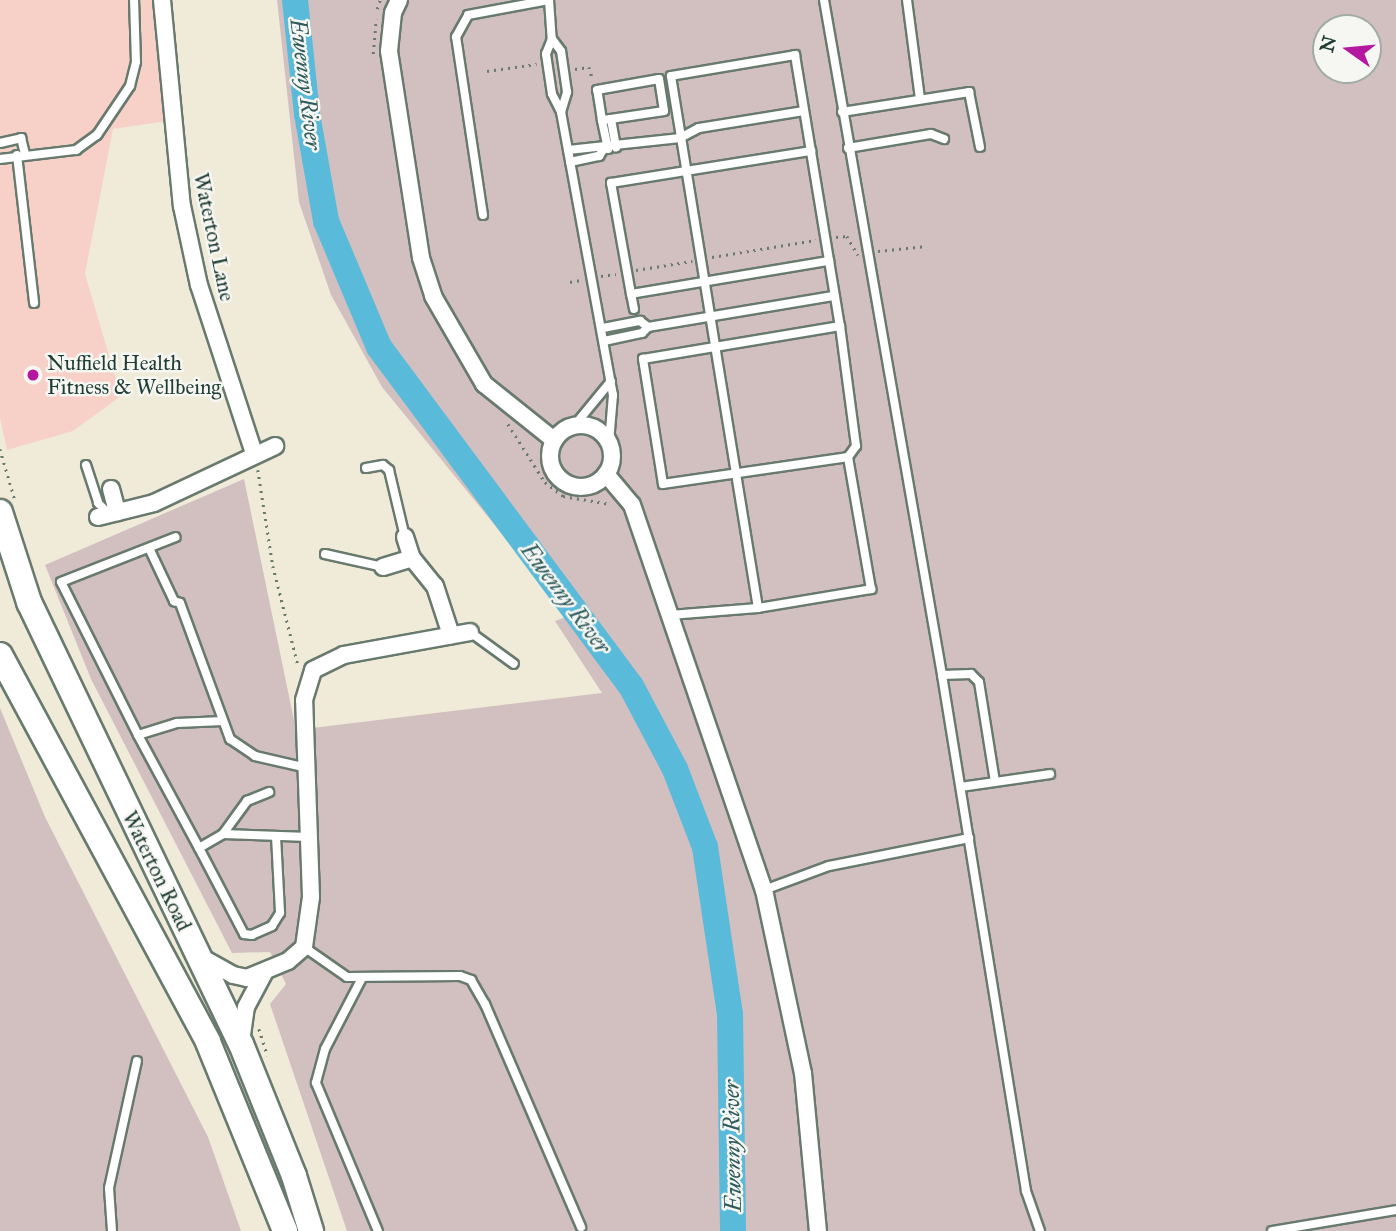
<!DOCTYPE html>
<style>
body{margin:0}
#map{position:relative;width:1396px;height:1231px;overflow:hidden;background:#efebd8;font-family:"IM FELL Great Primer",serif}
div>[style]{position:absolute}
.built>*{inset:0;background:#f7d1c7}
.industrial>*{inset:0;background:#d2bfc0}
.river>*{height:26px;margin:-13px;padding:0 13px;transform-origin:13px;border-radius:13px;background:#5abad9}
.path>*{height:2.5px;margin-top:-1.25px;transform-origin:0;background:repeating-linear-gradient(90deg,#687a6d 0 2px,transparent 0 7px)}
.roads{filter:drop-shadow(2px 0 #687a6d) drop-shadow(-2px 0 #687a6d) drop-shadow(0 2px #687a6d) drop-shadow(0 -2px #687a6d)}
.service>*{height:8px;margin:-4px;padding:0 4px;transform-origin:4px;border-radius:4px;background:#fff}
.minor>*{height:16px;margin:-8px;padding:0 8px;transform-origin:8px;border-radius:8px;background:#fff}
.minor>.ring{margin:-8px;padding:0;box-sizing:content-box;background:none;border:16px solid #fff;border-radius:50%}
.primary>*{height:24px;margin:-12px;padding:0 12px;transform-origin:12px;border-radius:12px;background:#fff}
.dots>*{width:19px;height:19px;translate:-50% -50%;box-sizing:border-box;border:4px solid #f6f6f2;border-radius:50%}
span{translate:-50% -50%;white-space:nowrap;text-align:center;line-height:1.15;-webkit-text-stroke:5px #f6f6f2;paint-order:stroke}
.street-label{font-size:21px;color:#1f3d34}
.poi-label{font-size:21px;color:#1f3d34}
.left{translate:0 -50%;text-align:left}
.water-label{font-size:23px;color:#2e5c5d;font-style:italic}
.north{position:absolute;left:1312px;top:14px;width:70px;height:70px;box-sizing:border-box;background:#f6f6f2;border:2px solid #a0aca6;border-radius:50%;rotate:285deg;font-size:19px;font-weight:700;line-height:28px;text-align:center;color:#1f3d34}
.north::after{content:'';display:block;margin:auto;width:24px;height:32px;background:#b5179e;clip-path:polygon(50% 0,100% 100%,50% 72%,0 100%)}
</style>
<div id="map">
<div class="built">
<div style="clip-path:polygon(0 0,152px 0,167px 121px,113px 129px,85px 274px,121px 396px,73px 431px,7px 450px,0 418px)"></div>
</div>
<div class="industrial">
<div style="clip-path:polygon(evenodd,277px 0,1396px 0,1396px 1231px,347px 1231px,270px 1004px,286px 984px,270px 952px,232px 953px,91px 679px,45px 565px,244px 479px,296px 730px,602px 693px,555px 621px,569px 616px,382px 387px,331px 295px,299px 202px,277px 0,1326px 28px,1368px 28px,1368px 70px,1326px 70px,1326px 28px)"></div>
<div style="clip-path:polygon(0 708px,45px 817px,208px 1137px,241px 1231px,0 1231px)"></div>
</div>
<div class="river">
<div style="left:295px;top:0;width:115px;rotate:84deg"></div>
<div style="left:307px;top:114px;width:109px;rotate:79.9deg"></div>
<div style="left:326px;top:221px;width:137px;rotate:67.2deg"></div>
<div style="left:379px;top:347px;width:422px;rotate:53.4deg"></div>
<div style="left:631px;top:686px;width:94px;rotate:62.1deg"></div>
<div style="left:675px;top:769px;width:84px;rotate:69deg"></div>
<div style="left:705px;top:847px;width:169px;rotate:81.5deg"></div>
<div style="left:730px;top:1014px;width:217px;rotate:89.2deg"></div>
</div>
<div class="path">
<div style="left:377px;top:9px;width:9px;rotate:-72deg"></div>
<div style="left:373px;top:54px;width:35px;rotate:-85deg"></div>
<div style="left:575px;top:69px;width:14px;rotate:-8deg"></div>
<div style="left:589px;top:67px;width:14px;rotate:73deg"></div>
<div style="left:487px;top:71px;width:50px;rotate:-8deg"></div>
<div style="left:836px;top:237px;width:11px;rotate:-5deg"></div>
<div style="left:847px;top:236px;width:22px;rotate:60deg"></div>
<div style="left:878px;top:251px;width:49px;rotate:-5.8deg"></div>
<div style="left:712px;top:257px;width:105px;rotate:-9.3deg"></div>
<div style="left:636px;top:270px;width:57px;rotate:-9.1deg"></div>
<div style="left:601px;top:276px;width:15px;rotate:-8deg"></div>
<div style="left:570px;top:282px;width:11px;rotate:-10deg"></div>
<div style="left:508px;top:424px;width:69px;rotate:57.5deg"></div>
<div style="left:545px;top:482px;width:23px;rotate:38deg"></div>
<div style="left:563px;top:496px;width:48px;rotate:9.7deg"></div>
<div style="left:0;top:449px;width:53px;rotate:73.6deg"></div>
<div style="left:258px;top:470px;width:97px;rotate:81.1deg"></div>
<div style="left:273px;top:566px;width:102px;rotate:75.8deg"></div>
<div style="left:259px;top:1029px;width:28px;rotate:72deg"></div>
</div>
<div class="roads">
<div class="service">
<div style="left:549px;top:0;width:39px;rotate:86deg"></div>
<div style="left:824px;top:0;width:685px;rotate:80.08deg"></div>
<div style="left:942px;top:675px;width:523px;rotate:80.75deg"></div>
<div style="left:1026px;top:1191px;width:42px;rotate:70.7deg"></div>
<div style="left:907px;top:0;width:100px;rotate:82.5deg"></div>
<div style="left:561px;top:112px;width:21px;rotate:-73deg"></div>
<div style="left:567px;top:92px;width:41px;rotate:-98.3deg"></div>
<div style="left:561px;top:51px;width:15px;rotate:-127deg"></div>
<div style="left:552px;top:39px;width:16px;rotate:112deg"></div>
<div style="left:546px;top:54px;width:40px;rotate:81.5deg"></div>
<div style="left:552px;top:94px;width:20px;rotate:63deg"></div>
<div style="left:561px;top:112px;width:288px;rotate:79.6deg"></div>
<div style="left:613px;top:395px;width:48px;rotate:94.8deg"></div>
<div style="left:842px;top:112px;width:129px;rotate:-8.9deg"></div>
<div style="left:969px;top:92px;width:56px;rotate:78.7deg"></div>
<div style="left:602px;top:120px;width:30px;rotate:-99deg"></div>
<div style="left:597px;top:90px;width:63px;rotate:-10.1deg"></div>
<div style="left:659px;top:79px;width:32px;rotate:81deg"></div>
<div style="left:664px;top:111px;width:54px;rotate:171.4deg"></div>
<div style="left:0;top:143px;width:22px;rotate:-13deg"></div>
<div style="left:21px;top:138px;width:16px;rotate:76deg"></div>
<div style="left:848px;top:148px;width:84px;rotate:-9.6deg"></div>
<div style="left:931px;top:134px;width:14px;rotate:21deg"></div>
<div style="left:608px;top:149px;width:30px;rotate:-102deg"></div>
<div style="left:602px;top:120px;width:9px;rotate:-6deg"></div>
<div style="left:611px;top:119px;width:29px;rotate:80deg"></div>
<div style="left:568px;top:150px;width:113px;rotate:-6.1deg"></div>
<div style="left:680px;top:138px;width:21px;rotate:-28deg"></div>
<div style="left:699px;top:128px;width:106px;rotate:-9.2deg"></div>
<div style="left:17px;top:155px;width:149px;rotate:83.4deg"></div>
<div style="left:0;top:159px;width:77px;rotate:-6.8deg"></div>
<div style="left:76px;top:150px;width:26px;rotate:-36deg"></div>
<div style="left:97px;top:135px;width:59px;rotate:-56deg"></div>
<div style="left:130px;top:86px;width:25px;rotate:-76deg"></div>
<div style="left:136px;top:62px;width:62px;rotate:-91.8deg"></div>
<div style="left:570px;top:162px;width:30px;rotate:-12deg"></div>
<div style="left:599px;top:156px;width:7px;rotate:-56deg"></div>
<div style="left:483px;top:215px;width:180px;rotate:-98.6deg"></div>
<div style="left:456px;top:37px;width:25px;rotate:-61deg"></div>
<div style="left:468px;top:15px;width:82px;rotate:-10.5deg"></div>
<div style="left:631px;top:294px;width:113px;rotate:-100.2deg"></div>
<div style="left:611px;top:183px;width:203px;rotate:-9.1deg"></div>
<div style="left:634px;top:309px;width:15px;rotate:-101deg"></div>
<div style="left:631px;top:294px;width:201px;rotate:-9.5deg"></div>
<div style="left:840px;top:326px;width:121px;rotate:82.4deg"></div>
<div style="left:856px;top:446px;width:14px;rotate:126deg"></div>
<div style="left:848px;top:457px;width:187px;rotate:171.7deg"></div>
<div style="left:663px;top:484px;width:127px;rotate:-99.1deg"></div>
<div style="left:643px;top:359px;width:200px;rotate:-9.5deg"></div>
<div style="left:603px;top:328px;width:38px;rotate:-11deg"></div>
<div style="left:640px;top:321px;width:10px;rotate:37deg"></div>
<div style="left:604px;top:341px;width:39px;rotate:-12deg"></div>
<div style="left:642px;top:333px;width:8px;rotate:-45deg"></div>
<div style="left:648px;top:327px;width:189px;rotate:-9.5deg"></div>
<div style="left:574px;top:426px;width:58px;rotate:-50.6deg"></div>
<div style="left:86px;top:465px;width:40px;rotate:72deg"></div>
<div style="left:98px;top:503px;width:16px;rotate:45deg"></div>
<div style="left:366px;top:468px;width:17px;rotate:-10deg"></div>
<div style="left:383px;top:465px;width:8px;rotate:40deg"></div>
<div style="left:389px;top:470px;width:69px;rotate:76.6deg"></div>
<div style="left:149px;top:548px;width:59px;rotate:64.7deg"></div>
<div style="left:174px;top:601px;width:6px;rotate:18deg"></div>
<div style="left:180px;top:603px;width:145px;rotate:69.8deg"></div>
<div style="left:230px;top:739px;width:30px;rotate:34deg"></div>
<div style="left:255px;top:756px;width:53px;rotate:13deg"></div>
<div style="left:325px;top:554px;width:59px;rotate:12.6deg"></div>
<div style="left:758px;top:608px;width:539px;rotate:-99.29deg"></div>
<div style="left:671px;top:76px;width:126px;rotate:-9.6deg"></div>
<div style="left:795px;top:55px;width:275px;rotate:80.6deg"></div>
<div style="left:670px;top:615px;width:88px;rotate:-4.5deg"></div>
<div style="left:758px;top:608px;width:115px;rotate:-9.5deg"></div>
<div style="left:871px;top:589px;width:134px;rotate:-99.9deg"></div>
<div style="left:470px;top:632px;width:54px;rotate:36deg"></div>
<div style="left:942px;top:675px;width:29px;rotate:-2deg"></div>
<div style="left:971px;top:674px;width:11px;rotate:45deg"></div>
<div style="left:979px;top:682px;width:101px;rotate:80.9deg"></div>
<div style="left:138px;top:735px;width:171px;rotate:-116.7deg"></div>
<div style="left:61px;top:582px;width:123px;rotate:-21.4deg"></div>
<div style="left:961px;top:787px;width:90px;rotate:-8.3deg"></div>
<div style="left:223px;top:834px;width:41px;rotate:-54deg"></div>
<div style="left:247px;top:801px;width:24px;rotate:-22deg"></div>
<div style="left:276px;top:836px;width:77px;rotate:87deg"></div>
<div style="left:280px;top:913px;width:15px;rotate:122deg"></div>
<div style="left:272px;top:926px;width:22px;rotate:156deg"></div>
<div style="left:252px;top:935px;width:8px;rotate:-173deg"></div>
<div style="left:244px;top:934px;width:97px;rotate:-117.6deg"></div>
<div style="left:199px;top:848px;width:28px;rotate:-30deg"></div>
<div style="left:223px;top:834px;width:86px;rotate:2deg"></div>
<div style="left:199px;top:848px;width:128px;rotate:-118.4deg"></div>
<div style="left:138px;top:735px;width:41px;rotate:-17.1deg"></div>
<div style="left:177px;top:723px;width:46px;rotate:-2.5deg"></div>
<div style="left:764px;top:890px;width:69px;rotate:-20.3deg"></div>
<div style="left:829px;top:866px;width:143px;rotate:-11.3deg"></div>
<div style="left:304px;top:947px;width:52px;rotate:34.9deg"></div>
<div style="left:347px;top:977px;width:113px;rotate:-0.5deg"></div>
<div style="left:460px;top:976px;width:12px;rotate:20deg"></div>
<div style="left:471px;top:980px;width:28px;rotate:60deg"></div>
<div style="left:485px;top:1004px;width:243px;rotate:66.7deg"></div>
<div style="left:362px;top:978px;width:80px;rotate:117.5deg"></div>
<div style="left:325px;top:1049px;width:35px;rotate:105deg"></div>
<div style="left:316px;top:1083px;width:160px;rotate:67.3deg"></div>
<div style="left:112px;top:1231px;width:43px;rotate:-94deg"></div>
<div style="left:109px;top:1188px;width:130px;rotate:-77.6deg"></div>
<div style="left:1272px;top:1231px;width:126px;rotate:-9.6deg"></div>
</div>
<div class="minor">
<div style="left:162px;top:0;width:207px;rotate:84.5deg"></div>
<div style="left:182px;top:206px;width:81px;rotate:77.9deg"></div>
<div style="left:199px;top:285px;width:177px;rotate:71.9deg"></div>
<div style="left:399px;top:0;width:14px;rotate:115deg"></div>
<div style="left:393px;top:13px;width:38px;rotate:96deg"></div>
<div style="left:389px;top:51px;width:209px;rotate:81.2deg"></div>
<div style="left:421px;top:258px;width:40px;rotate:72deg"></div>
<div style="left:433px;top:296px;width:102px;rotate:59.9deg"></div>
<div style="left:484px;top:384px;width:90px;rotate:38.7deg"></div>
<div class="ring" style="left:550px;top:425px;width:46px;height:46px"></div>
<div style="left:606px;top:474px;width:40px;rotate:50deg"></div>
<div style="left:632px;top:505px;width:407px;rotate:71.1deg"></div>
<div style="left:764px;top:890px;width:187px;rotate:78deg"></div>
<div style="left:803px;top:1073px;width:159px;rotate:84.6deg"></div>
<div style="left:111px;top:489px;width:24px;rotate:75deg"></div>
<div style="left:98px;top:517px;width:58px;rotate:-14deg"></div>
<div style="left:154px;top:503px;width:134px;rotate:-25.2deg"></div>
<div style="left:405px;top:537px;width:22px;rotate:72deg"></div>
<div style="left:412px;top:558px;width:36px;rotate:51deg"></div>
<div style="left:435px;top:586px;width:52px;rotate:71.9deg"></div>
<div style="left:383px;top:567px;width:30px;rotate:-17deg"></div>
<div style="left:199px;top:956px;width:39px;rotate:29deg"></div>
<div style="left:233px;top:975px;width:14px;rotate:12deg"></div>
<div style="left:247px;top:978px;width:44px;rotate:-22.5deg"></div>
<div style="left:288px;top:961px;width:21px;rotate:-41deg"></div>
<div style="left:304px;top:947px;width:50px;rotate:-82deg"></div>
<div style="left:311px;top:897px;width:197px;rotate:-92deg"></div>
<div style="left:304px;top:700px;width:31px;rotate:-73deg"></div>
<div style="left:313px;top:670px;width:34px;rotate:-26deg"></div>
<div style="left:344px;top:655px;width:128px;rotate:-10.3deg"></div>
<div style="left:241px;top:1042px;width:35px;rotate:-82deg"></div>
<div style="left:246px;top:1007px;width:38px;rotate:-62deg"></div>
</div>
<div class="primary">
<div style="left:0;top:512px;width:95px;rotate:72.1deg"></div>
<div style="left:29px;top:602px;width:490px;rotate:64.4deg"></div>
<div style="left:241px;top:1044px;width:142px;rotate:68.1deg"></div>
<div style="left:294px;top:1176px;width:58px;rotate:72.8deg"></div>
<div style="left:0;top:655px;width:439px;rotate:61.7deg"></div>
<div style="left:208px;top:1042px;width:204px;rotate:67.8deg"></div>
</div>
</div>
<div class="dots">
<div style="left:33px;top:375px;background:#b5179e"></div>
</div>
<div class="street-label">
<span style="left:214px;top:237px;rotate:78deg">Waterton Lane</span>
<span style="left:157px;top:871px;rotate:64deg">Waterton Road</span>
</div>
<div class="poi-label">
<span class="left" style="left:47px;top:375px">Nuffield Health<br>Fitness &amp; Wellbeing</span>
</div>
<div class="water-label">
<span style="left:306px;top:84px;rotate:83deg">Ewenny River</span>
<span style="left:566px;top:598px;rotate:53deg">Ewenny River</span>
<span style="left:732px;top:1146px;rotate:-91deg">Ewenny River</span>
</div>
<div class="north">N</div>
</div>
